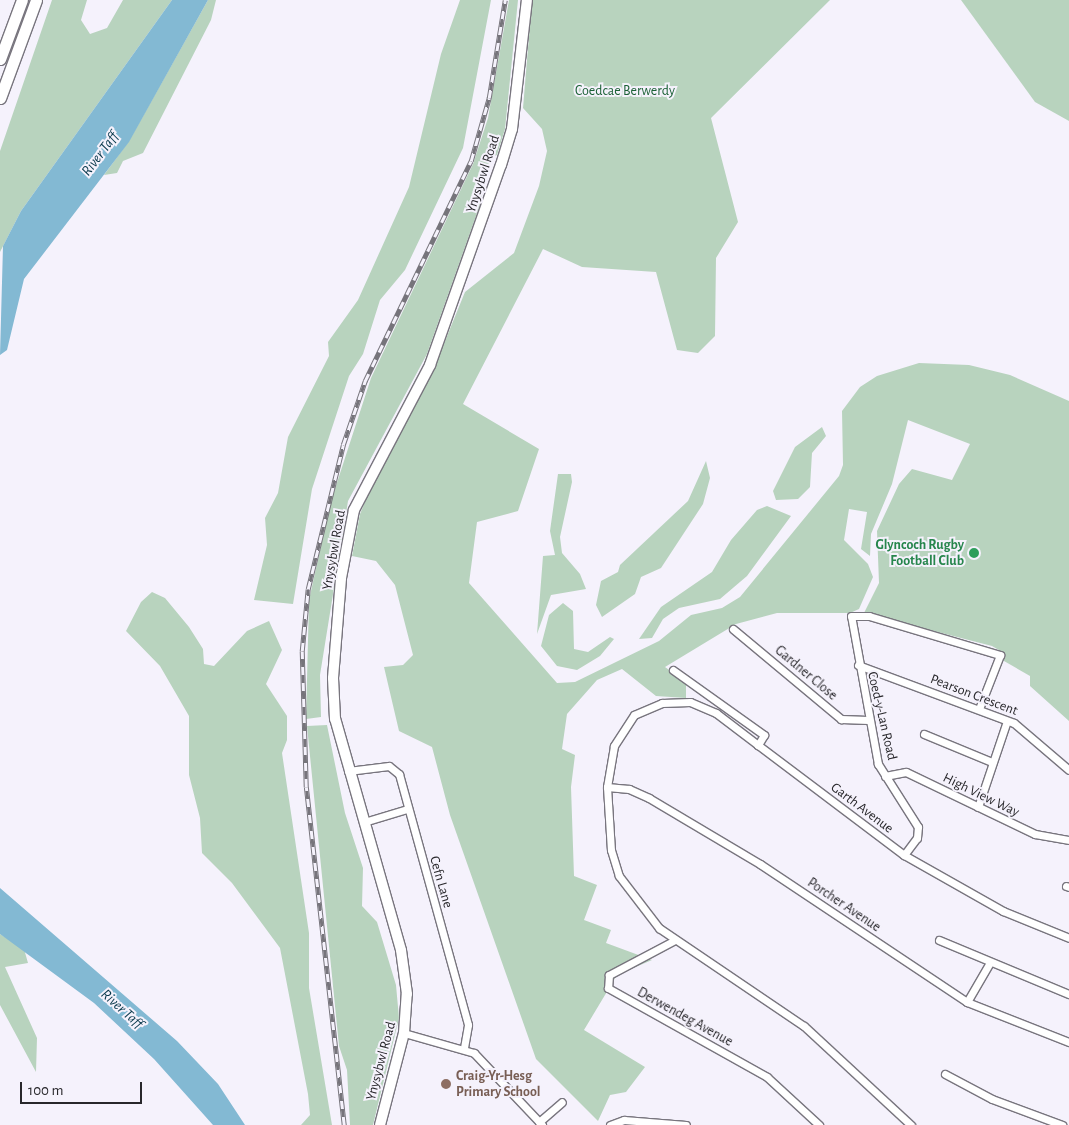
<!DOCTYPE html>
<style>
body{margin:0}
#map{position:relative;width:1069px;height:1125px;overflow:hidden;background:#f5f2fc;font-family:"Alegreya Sans",sans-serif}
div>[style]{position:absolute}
.green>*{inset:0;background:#b8d3be}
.water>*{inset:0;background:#83b9d3}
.roads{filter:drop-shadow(1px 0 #78757e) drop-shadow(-1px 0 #78757e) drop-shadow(0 1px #78757e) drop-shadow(0 -1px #78757e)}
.minor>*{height:7px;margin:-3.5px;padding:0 3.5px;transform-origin:3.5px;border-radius:3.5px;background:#fff}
.secondary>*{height:10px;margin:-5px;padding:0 5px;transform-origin:5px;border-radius:5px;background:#fff}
.trunk>*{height:11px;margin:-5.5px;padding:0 5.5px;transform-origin:5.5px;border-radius:5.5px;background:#fff}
.rail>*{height:4.5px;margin-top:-2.25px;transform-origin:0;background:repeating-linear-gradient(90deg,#f5f2fc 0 8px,#76747b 0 16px);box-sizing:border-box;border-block:1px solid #76747b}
.dots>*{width:14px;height:14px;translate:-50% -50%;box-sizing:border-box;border:2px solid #f5f2fc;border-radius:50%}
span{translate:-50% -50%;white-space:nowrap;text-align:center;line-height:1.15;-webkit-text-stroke:4px #f5f2fc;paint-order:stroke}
.park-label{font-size:14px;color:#1b6136}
.street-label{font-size:14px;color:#28272b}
.leisure-label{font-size:14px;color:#27864d;font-weight:700}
.right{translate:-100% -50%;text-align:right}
.education-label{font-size:14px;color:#785e54;font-weight:700}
.left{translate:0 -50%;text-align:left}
.water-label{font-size:15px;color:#08384b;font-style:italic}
.scale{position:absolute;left:20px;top:1082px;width:122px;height:22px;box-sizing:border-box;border:2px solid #28272b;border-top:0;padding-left:6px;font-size:15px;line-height:18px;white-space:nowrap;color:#28272b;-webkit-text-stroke:4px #f5f2fc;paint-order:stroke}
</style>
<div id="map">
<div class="green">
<div style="clip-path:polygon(52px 0,87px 0,81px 20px,90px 34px,107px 28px,123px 0,172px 0,21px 211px,0 252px,0 151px)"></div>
<div style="clip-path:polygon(208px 0,216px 0,211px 20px,143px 153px,123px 161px,117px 173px,104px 175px,129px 141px)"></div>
<div style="clip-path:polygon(460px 0,491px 0,463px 148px,405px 270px,380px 300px,363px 354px,349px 376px,312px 489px,293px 604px,254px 600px,267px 545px,265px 518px,278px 493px,288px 437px,329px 356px,328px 342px,358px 300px,409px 187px,441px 54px)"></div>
<div style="clip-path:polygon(509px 0,518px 0,505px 129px,497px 155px,490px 157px,480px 205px,427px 354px,348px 501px,320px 675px,321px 717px,306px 719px,309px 600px,331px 501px,371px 378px,473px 164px,488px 118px)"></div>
<div style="clip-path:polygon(532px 0,830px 0,711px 118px,738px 222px,716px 258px,715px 336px,698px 353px,677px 350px,656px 272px,582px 267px,543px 249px,463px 404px,539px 449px,518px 511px,477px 522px,469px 583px,557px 683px,575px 682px,659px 641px,691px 615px,722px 608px,740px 597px,839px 476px,843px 465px,842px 411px,860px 387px,877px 376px,919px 363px,969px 365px,1010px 375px,1069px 401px,1069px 721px,1030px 686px,1030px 676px,1004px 661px,1004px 653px,992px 646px,864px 613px,879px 583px,877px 531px,899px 484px,912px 469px,952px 480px,970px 444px,908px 420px,892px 484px,871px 534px,870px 556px,861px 549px,867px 512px,849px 509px,844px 540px,868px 564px,873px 577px,859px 609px,850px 613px,777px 613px,736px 624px,665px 667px,686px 682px,686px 698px,656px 696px,622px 669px,597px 680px,567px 714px,562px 749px,575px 755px,571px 787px,574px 876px,597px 885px,584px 920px,611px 930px,606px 943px,652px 960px,617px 975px,584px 1030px,645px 1067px,626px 1092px,610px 1095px,598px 1121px,536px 1059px,450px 815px,432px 747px,399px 731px,384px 667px,403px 665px,413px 655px,395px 585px,376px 561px,352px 556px,360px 514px,385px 454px,434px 368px,465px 292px,514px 253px,539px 186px,547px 151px,542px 129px,523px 108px)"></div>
<div style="clip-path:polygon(961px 0,1069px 0,1069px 121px,1035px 102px)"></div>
<div style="clip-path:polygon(822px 427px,826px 436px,812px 453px,810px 487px,798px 499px,776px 500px,773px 491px,795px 447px)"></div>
<div style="clip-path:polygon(706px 461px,710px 478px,703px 504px,661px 568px,641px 577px,635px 594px,602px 617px,596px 605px,601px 581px,618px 572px,620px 565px,688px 501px)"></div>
<div style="clip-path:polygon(558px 474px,571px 474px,572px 482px,560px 537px,562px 553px,580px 574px,586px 589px,551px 595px,537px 634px,543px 556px,555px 555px,550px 531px)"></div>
<div style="clip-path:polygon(767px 506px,791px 516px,747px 576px,720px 599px,679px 608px,663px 619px,652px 638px,639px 639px,661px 607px,712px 572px,731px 540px,757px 510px)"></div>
<div style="clip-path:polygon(152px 592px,165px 598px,189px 627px,203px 649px,204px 664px,214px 666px,247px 631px,269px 621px,282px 650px,266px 684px,287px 716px,287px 740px,282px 753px,309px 933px,309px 988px,332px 1125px,301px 1125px,310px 1115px,308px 1094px,280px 948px,232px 883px,202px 853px,200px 818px,189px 775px,189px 716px,160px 666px,126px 631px,141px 602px)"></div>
<div style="clip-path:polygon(563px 603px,573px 611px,574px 649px,588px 652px,610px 637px,614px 639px,600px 656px,577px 670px,557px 666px,541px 646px,549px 615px)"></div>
<div style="clip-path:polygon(327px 725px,345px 813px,363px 868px,362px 906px,377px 922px,396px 985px,399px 1018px,373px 1125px,350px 1125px,347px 1070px,339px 1046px,307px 726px)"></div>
<div style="clip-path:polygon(0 934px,24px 949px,28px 963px,5px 967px,37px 1038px,36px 1072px,0 1005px)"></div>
</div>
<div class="water">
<div style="clip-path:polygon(172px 0,208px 0,129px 142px,24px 279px,7px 350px,0 355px,3px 246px,21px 211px)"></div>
<div style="clip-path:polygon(0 888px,177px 1041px,218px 1084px,245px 1125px,213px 1125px,154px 1059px,94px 1003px,0 934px)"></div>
</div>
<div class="roads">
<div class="minor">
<div style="left:733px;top:629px;width:141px;rotate:39.8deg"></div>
<div style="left:841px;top:719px;width:27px;rotate:2deg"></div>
<div style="left:858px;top:665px;width:166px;rotate:20.4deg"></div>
<div style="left:1014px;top:723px;width:72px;rotate:40.5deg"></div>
<div style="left:673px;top:670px;width:112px;rotate:35.5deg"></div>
<div style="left:764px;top:735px;width:12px;rotate:121deg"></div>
<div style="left:758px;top:745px;width:183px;rotate:37deg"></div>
<div style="left:904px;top:855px;width:114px;rotate:29.5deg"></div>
<div style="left:1003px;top:911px;width:71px;rotate:22.2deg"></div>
<div style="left:924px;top:734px;width:74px;rotate:22.4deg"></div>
<div style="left:758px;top:745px;width:53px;rotate:-142.7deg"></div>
<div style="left:716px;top:713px;width:28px;rotate:-157deg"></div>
<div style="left:690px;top:702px;width:28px;rotate:178deg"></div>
<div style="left:662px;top:703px;width:30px;rotate:157deg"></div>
<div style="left:634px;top:715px;width:37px;rotate:123deg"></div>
<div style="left:614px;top:746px;width:42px;rotate:99.7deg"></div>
<div style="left:607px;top:787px;width:63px;rotate:86.4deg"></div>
<div style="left:611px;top:850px;width:27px;rotate:73deg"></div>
<div style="left:619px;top:876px;width:66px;rotate:52.4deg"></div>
<div style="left:659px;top:928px;width:175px;rotate:34.1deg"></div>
<div style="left:804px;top:1026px;width:146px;rotate:42.8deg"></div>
<div style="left:348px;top:771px;width:41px;rotate:-7deg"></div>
<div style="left:389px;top:766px;width:13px;rotate:39deg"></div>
<div style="left:399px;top:774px;width:260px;rotate:74.6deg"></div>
<div style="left:468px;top:1025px;width:22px;rotate:100deg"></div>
<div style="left:885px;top:776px;width:21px;rotate:-11deg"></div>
<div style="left:906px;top:772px;width:143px;rotate:25.7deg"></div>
<div style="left:1035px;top:834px;width:35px;rotate:10deg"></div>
<div style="left:607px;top:787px;width:22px;rotate:5deg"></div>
<div style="left:629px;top:789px;width:22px;rotate:24deg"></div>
<div style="left:649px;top:798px;width:129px;rotate:30.7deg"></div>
<div style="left:760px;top:864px;width:249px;rotate:33.7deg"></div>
<div style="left:967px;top:1002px;width:110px;rotate:21.4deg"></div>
<div style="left:978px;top:807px;width:91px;rotate:-71.4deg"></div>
<div style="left:364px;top:822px;width:45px;rotate:-16.8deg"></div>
<div style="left:904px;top:855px;width:21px;rotate:-53deg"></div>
<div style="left:917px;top:838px;width:11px;rotate:-85deg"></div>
<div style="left:918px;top:827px;width:75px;rotate:-122.4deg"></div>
<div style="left:878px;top:764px;width:150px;rotate:-100.3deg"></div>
<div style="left:851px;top:616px;width:18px"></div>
<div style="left:869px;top:616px;width:137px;rotate:16.6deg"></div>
<div style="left:1000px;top:655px;width:58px;rotate:111.3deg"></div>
<div style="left:1066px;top:886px;width:3px;rotate:18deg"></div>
<div style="left:675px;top:940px;width:75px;rotate:152.1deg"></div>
<div style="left:609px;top:975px;width:13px;rotate:94deg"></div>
<div style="left:608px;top:988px;width:182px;rotate:29.2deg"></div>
<div style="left:767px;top:1077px;width:71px;rotate:42.7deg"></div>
<div style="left:939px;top:940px;width:141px;rotate:22.6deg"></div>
<div style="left:967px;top:1002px;width:44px;rotate:-59.9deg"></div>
<div style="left:404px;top:1033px;width:73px;rotate:15.9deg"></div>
<div style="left:474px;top:1053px;width:99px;rotate:46.6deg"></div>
<div style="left:945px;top:1074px;width:53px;rotate:28deg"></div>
<div style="left:992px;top:1099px;width:75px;rotate:20.4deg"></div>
<div style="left:539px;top:1122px;width:30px;rotate:-41deg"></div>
<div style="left:610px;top:1125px;width:15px;rotate:-20deg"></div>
<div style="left:624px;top:1120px;width:62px;rotate:4.6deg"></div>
</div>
<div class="secondary">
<div style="left:380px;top:1125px;width:95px;rotate:-75.4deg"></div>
<div style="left:404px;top:1033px;width:39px;rotate:-86deg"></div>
<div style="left:407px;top:994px;width:44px;rotate:-97.8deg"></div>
<div style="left:401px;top:950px;width:240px;rotate:-105.9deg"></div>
<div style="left:335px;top:719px;width:41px;rotate:-92.8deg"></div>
<div style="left:333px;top:678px;width:100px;rotate:-85.4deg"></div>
<div style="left:341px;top:578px;width:69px;rotate:-79.2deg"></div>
<div style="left:354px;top:510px;width:164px;rotate:-62.3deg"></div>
<div style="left:430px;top:365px;width:212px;rotate:-70.5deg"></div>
<div style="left:501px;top:165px;width:38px;rotate:-73deg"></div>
<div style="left:512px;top:129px;width:130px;rotate:-83.4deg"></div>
</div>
<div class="trunk">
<div style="left:0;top:59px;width:63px;rotate:-69.6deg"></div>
<div style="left:0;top:98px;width:104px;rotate:-69.8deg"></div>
</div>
</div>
<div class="rail">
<div style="left:344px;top:1125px;width:340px;rotate:-96.4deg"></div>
<div style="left:306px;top:787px;width:136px;rotate:-91.7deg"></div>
<div style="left:302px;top:651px;width:62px;rotate:-84.5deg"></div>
<div style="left:308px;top:589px;width:148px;rotate:-76.3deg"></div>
<div style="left:343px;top:445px;width:68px;rotate:-71deg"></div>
<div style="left:365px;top:381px;width:244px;rotate:-64.3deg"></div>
<div style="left:471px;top:161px;width:66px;rotate:-74.1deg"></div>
<div style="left:489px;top:98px;width:99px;rotate:-80.7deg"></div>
</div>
<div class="dots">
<div style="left:974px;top:553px;background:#2e9e5b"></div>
<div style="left:446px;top:1084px;background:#8d6e63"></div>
</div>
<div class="park-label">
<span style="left:625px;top:91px">Coedcae Berwerdy</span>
</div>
<div class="street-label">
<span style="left:483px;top:174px;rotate:-72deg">Ynysybwl Road</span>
<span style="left:334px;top:550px;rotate:-80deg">Ynysybwl Road</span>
<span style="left:806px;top:673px;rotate:40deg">Gardner Close</span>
<span style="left:974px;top:695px;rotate:21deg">Pearson Crescent</span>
<span style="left:882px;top:716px;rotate:77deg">Coed-y-Lan Road</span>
<span style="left:981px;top:795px;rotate:26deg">High View Way</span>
<span style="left:862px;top:808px;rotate:37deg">Garth Avenue</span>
<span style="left:441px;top:882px;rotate:74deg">Cefn Lane</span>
<span style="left:844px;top:905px;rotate:34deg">Porcher Avenue</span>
<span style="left:685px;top:1017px;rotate:29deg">Derwendeg Avenue</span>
<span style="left:381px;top:1061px;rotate:-75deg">Ynysybwl Road</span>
</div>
<div class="leisure-label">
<span class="right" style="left:964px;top:553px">Glyncoch Rugby<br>Football Club</span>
</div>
<div class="education-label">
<span class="left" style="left:456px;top:1084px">Craig-Yr-Hesg<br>Primary School</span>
</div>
<div class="water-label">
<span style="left:100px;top:154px;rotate:-53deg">River Taff</span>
<span style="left:122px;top:1009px;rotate:42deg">River Taff</span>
</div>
<div class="scale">100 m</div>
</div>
